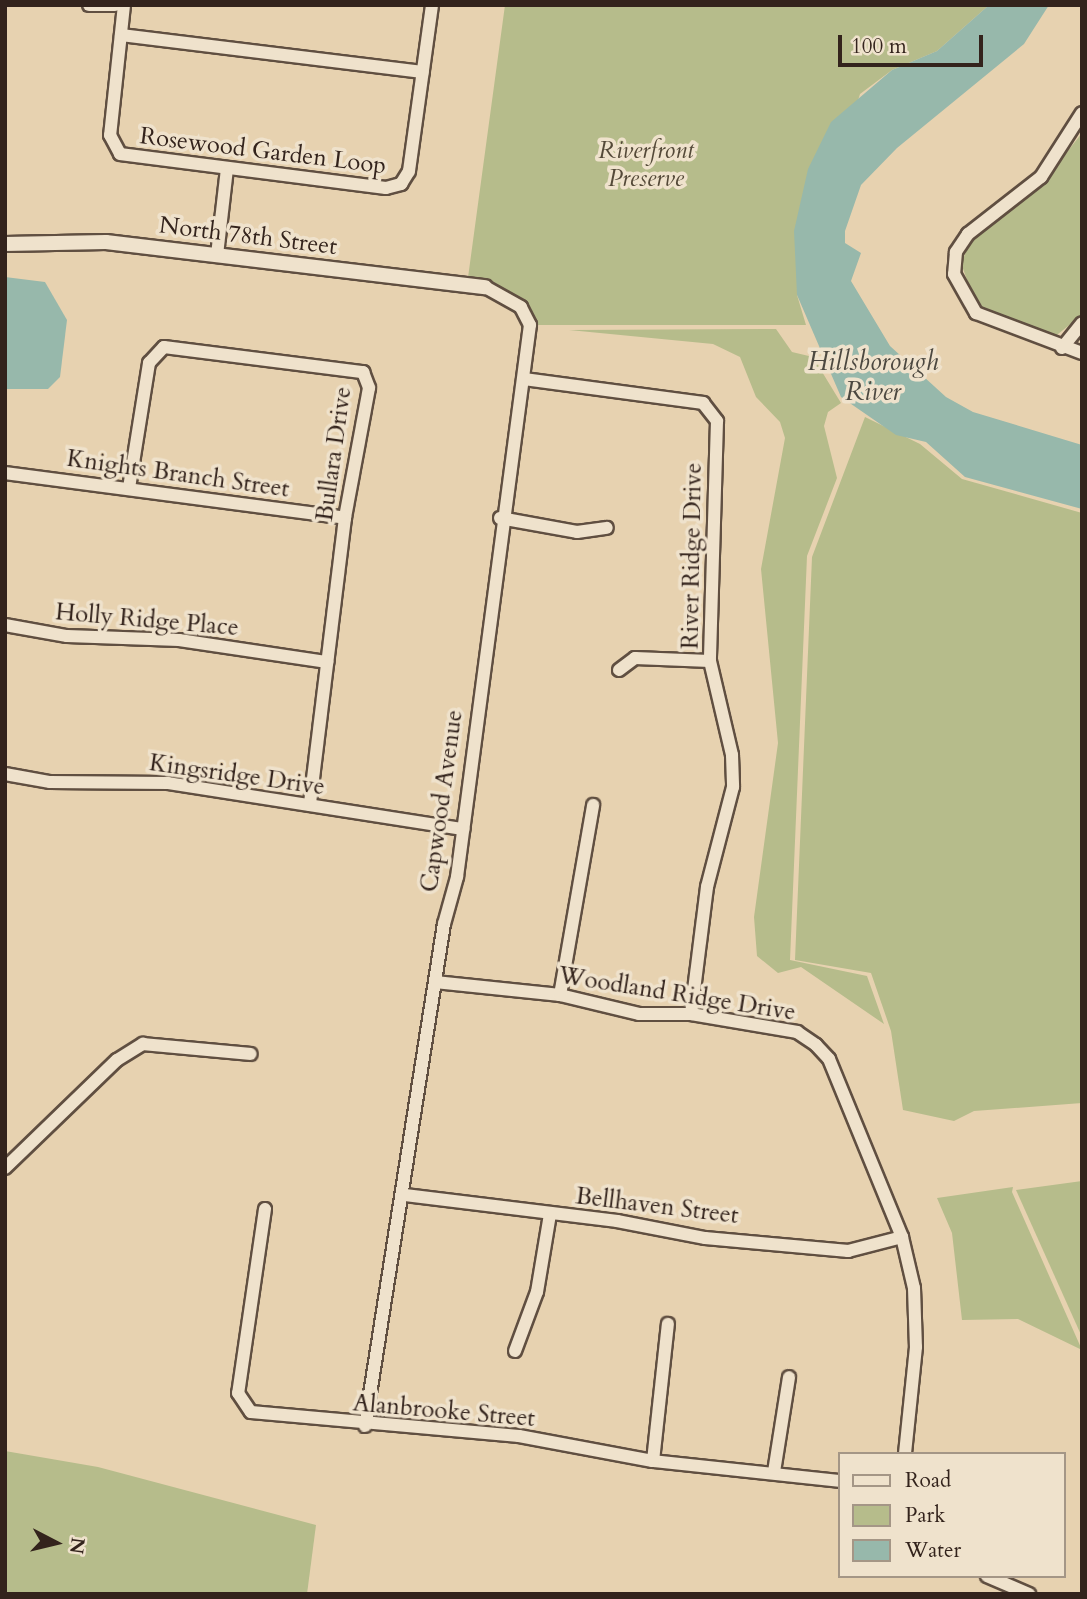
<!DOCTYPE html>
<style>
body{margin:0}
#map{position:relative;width:1087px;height:1599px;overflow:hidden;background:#e7d2b0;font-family:Cardo,serif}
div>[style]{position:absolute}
.green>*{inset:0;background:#b6bc8b}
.water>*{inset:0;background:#97b8ab}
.roads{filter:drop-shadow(2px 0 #604f41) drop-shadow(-2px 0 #604f41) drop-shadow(0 2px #604f41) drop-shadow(0 -2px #604f41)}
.minor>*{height:12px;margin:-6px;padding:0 6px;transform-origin:6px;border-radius:6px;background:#efe2cc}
.tertiary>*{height:14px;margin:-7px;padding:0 7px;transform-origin:7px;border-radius:7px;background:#efe2cc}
span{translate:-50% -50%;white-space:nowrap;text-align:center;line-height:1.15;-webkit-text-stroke:7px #efe2cc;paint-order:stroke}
.street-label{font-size:24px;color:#33231c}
.park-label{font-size:24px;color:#544938;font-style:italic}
.water-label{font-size:26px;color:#4c4840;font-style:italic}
.frame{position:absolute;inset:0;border:7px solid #33231c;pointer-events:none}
.legend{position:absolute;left:838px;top:1452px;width:228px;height:126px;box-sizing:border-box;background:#efe2cc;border:2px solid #a49686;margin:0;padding:9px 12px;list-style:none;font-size:21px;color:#33231c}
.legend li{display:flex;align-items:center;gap:14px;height:35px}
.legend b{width:35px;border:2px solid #a49686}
.north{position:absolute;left:21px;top:1508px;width:70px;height:70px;-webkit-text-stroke:5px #efe2cc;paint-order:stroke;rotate:97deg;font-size:19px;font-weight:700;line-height:28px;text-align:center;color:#33231c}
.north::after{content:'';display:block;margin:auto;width:24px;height:32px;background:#33231c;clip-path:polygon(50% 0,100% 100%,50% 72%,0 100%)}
.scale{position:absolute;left:838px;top:35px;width:145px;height:32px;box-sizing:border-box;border:4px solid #33231c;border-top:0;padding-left:9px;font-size:21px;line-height:24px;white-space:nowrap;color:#33231c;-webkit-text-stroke:5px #efe2cc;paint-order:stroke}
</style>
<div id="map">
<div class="green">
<div style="clip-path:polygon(505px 5px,989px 5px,937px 51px,892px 70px,860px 94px,797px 295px,806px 325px,530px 325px,521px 307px,467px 285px)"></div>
<div style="clip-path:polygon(1082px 133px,1082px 315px,1053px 338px,976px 305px,961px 263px,974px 235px,1045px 180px)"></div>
<div style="clip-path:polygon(776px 329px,792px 352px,813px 357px,841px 403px,828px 412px,824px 426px,837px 478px,807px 556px,790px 960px,867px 976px,884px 1024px,801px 967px,778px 973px,757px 956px,754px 917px,778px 743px,761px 569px,785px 438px,780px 422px,756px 397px,740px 357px,713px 344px,569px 330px)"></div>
<div style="clip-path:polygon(865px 417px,920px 444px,962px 479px,1082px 513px,1082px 1103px,974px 1111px,954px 1121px,903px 1110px,891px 1031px,871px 973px,795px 960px,812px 557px)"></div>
<div style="clip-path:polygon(1082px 1181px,1082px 1337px,1016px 1190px)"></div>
<div style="clip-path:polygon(1013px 1187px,1012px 1192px,1082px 1350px,1018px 1319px,962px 1320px,952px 1233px,937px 1198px)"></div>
<div style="clip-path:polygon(5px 1451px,98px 1467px,316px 1525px,307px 1594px,5px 1594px)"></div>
</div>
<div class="water">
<div style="clip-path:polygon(989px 5px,1049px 5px,1024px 44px,897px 148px,861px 185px,845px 231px,845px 243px,861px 253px,851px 281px,890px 346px,946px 397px,973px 412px,1082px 445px,1082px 509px,965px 477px,926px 442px,896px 435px,841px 397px,797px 295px,794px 231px,808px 169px,831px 122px,892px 70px,937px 51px)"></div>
<div style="clip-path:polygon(5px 277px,45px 282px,67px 320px,60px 377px,48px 389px,5px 389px)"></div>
</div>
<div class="roads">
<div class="minor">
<div style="left:89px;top:5px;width:26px"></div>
<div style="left:124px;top:5px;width:131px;rotate:96.1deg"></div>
<div style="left:110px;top:135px;width:21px;rotate:62deg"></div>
<div style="left:120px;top:154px;width:268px;rotate:7.3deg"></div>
<div style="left:386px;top:188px;width:16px;rotate:-15deg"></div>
<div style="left:401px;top:184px;width:15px;rotate:-58deg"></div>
<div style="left:409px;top:171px;width:168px;rotate:-82.1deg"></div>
<div style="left:121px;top:35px;width:304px;rotate:7deg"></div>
<div style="left:1082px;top:113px;width:76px;rotate:122.6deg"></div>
<div style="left:1041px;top:177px;width:93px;rotate:142deg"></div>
<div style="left:968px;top:234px;width:22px;rotate:124deg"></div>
<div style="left:956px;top:252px;width:22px;rotate:95deg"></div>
<div style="left:954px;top:274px;width:45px;rotate:60.6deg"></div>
<div style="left:976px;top:313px;width:113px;rotate:20.7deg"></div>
<div style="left:217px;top:255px;width:87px;rotate:-83.4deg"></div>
<div style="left:1062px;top:348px;width:32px;rotate:-51deg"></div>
<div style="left:524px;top:379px;width:181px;rotate:7.6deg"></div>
<div style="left:703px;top:403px;width:23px;rotate:52deg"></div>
<div style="left:717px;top:421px;width:240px;rotate:91.7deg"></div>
<div style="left:710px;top:661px;width:97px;rotate:76.8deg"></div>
<div style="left:732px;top:755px;width:32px;rotate:88deg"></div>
<div style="left:733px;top:787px;width:103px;rotate:104.6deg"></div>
<div style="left:707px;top:887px;width:128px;rotate:97.2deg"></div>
<div style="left:5px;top:473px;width:343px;rotate:7.5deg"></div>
<div style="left:129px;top:488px;width:127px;rotate:-80.9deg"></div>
<div style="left:149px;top:363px;width:22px;rotate:-47deg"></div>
<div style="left:164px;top:347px;width:201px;rotate:7.2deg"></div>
<div style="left:363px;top:372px;width:17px;rotate:69deg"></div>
<div style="left:369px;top:388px;width:132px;rotate:100.5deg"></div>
<div style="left:345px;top:518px;width:289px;rotate:97deg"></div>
<div style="left:500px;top:518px;width:78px;rotate:10.3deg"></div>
<div style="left:577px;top:532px;width:30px;rotate:-8deg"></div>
<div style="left:5px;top:625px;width:63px;rotate:10.1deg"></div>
<div style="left:67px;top:636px;width:112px;rotate:2deg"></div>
<div style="left:179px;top:640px;width:150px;rotate:8.5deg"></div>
<div style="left:619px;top:670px;width:20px;rotate:-37deg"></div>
<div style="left:635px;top:658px;width:75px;rotate:2.3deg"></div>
<div style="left:5px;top:774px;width:46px;rotate:10.1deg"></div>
<div style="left:50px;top:782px;width:118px;rotate:0.5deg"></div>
<div style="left:168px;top:783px;width:299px;rotate:8.9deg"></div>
<div style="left:435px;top:982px;width:126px;rotate:5.9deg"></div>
<div style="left:560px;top:995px;width:81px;rotate:13.5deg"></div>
<div style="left:639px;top:1014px;width:52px"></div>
<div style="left:691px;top:1014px;width:108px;rotate:9.6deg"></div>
<div style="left:797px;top:1032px;width:23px;rotate:34deg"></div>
<div style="left:816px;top:1045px;width:19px;rotate:47deg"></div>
<div style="left:829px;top:1059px;width:192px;rotate:67.7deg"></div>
<div style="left:902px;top:1237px;width:52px;rotate:76.8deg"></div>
<div style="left:914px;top:1288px;width:59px;rotate:88.1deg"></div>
<div style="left:916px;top:1347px;width:108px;rotate:95.9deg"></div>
<div style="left:560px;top:995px;width:193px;rotate:-80.1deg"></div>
<div style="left:5px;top:1168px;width:156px;rotate:-44deg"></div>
<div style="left:117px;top:1060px;width:31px;rotate:-32deg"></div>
<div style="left:143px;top:1044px;width:108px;rotate:5.3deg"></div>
<div style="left:405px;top:1195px;width:214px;rotate:7deg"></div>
<div style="left:617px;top:1221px;width:90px;rotate:10.9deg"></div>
<div style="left:705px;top:1238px;width:144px;rotate:5.2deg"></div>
<div style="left:848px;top:1251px;width:56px;rotate:-14.5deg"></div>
<div style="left:265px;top:1209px;width:186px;rotate:98.3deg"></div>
<div style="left:238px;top:1393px;width:23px;rotate:56deg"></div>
<div style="left:251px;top:1412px;width:269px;rotate:5.1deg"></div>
<div style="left:519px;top:1436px;width:136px;rotate:10.6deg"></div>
<div style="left:653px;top:1461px;width:188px;rotate:6.1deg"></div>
<div style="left:515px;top:1351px;width:63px;rotate:-69.6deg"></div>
<div style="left:537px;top:1292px;width:79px;rotate:-80.5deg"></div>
<div style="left:365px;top:1426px;width:508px;rotate:-81.06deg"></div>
<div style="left:444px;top:924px;width:49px;rotate:-74.5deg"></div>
<div style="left:457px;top:877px;width:557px;rotate:-82.47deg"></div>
<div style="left:530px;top:325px;width:20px;rotate:-117deg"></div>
<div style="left:521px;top:307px;width:41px;rotate:-150.9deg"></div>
<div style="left:653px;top:1461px;width:138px;rotate:-83.8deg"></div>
<div style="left:774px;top:1472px;width:96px;rotate:-81deg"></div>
<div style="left:987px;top:1576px;width:46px;rotate:23.2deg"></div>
</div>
<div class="tertiary">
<div style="left:5px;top:244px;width:101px;rotate:-1.1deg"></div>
<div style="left:106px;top:242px;width:382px;rotate:6.8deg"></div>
</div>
</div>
<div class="street-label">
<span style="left:263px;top:151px;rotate:7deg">Rosewood Garden Loop</span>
<span style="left:248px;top:236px;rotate:7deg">North 78th Street</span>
<span style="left:334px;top:454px;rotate:-82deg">Bullara Drive</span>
<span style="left:178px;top:474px;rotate:8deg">Knights Branch Street</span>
<span style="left:692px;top:556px;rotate:-89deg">River Ridge Drive</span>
<span style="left:147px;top:620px;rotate:5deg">Holly Ridge Place</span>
<span style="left:237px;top:775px;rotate:8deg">Kingsridge Drive</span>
<span style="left:442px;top:801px;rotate:-82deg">Capwood Avenue</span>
<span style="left:677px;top:994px;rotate:9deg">Woodland Ridge Drive</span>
<span style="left:657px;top:1206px;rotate:7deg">Bellhaven Street</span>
<span style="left:444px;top:1411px;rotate:5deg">Alanbrooke Street</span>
</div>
<div class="park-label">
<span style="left:646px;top:165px">Riverfront<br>Preserve</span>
</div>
<div class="water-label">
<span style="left:873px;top:377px">Hillsborough<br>River</span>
</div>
<div class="frame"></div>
<ul class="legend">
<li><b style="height:9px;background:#efe2cc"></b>Road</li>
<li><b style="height:19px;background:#b6bc8b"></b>Park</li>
<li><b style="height:19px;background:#97b8ab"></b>Water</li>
</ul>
<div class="north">N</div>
<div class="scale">100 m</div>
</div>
